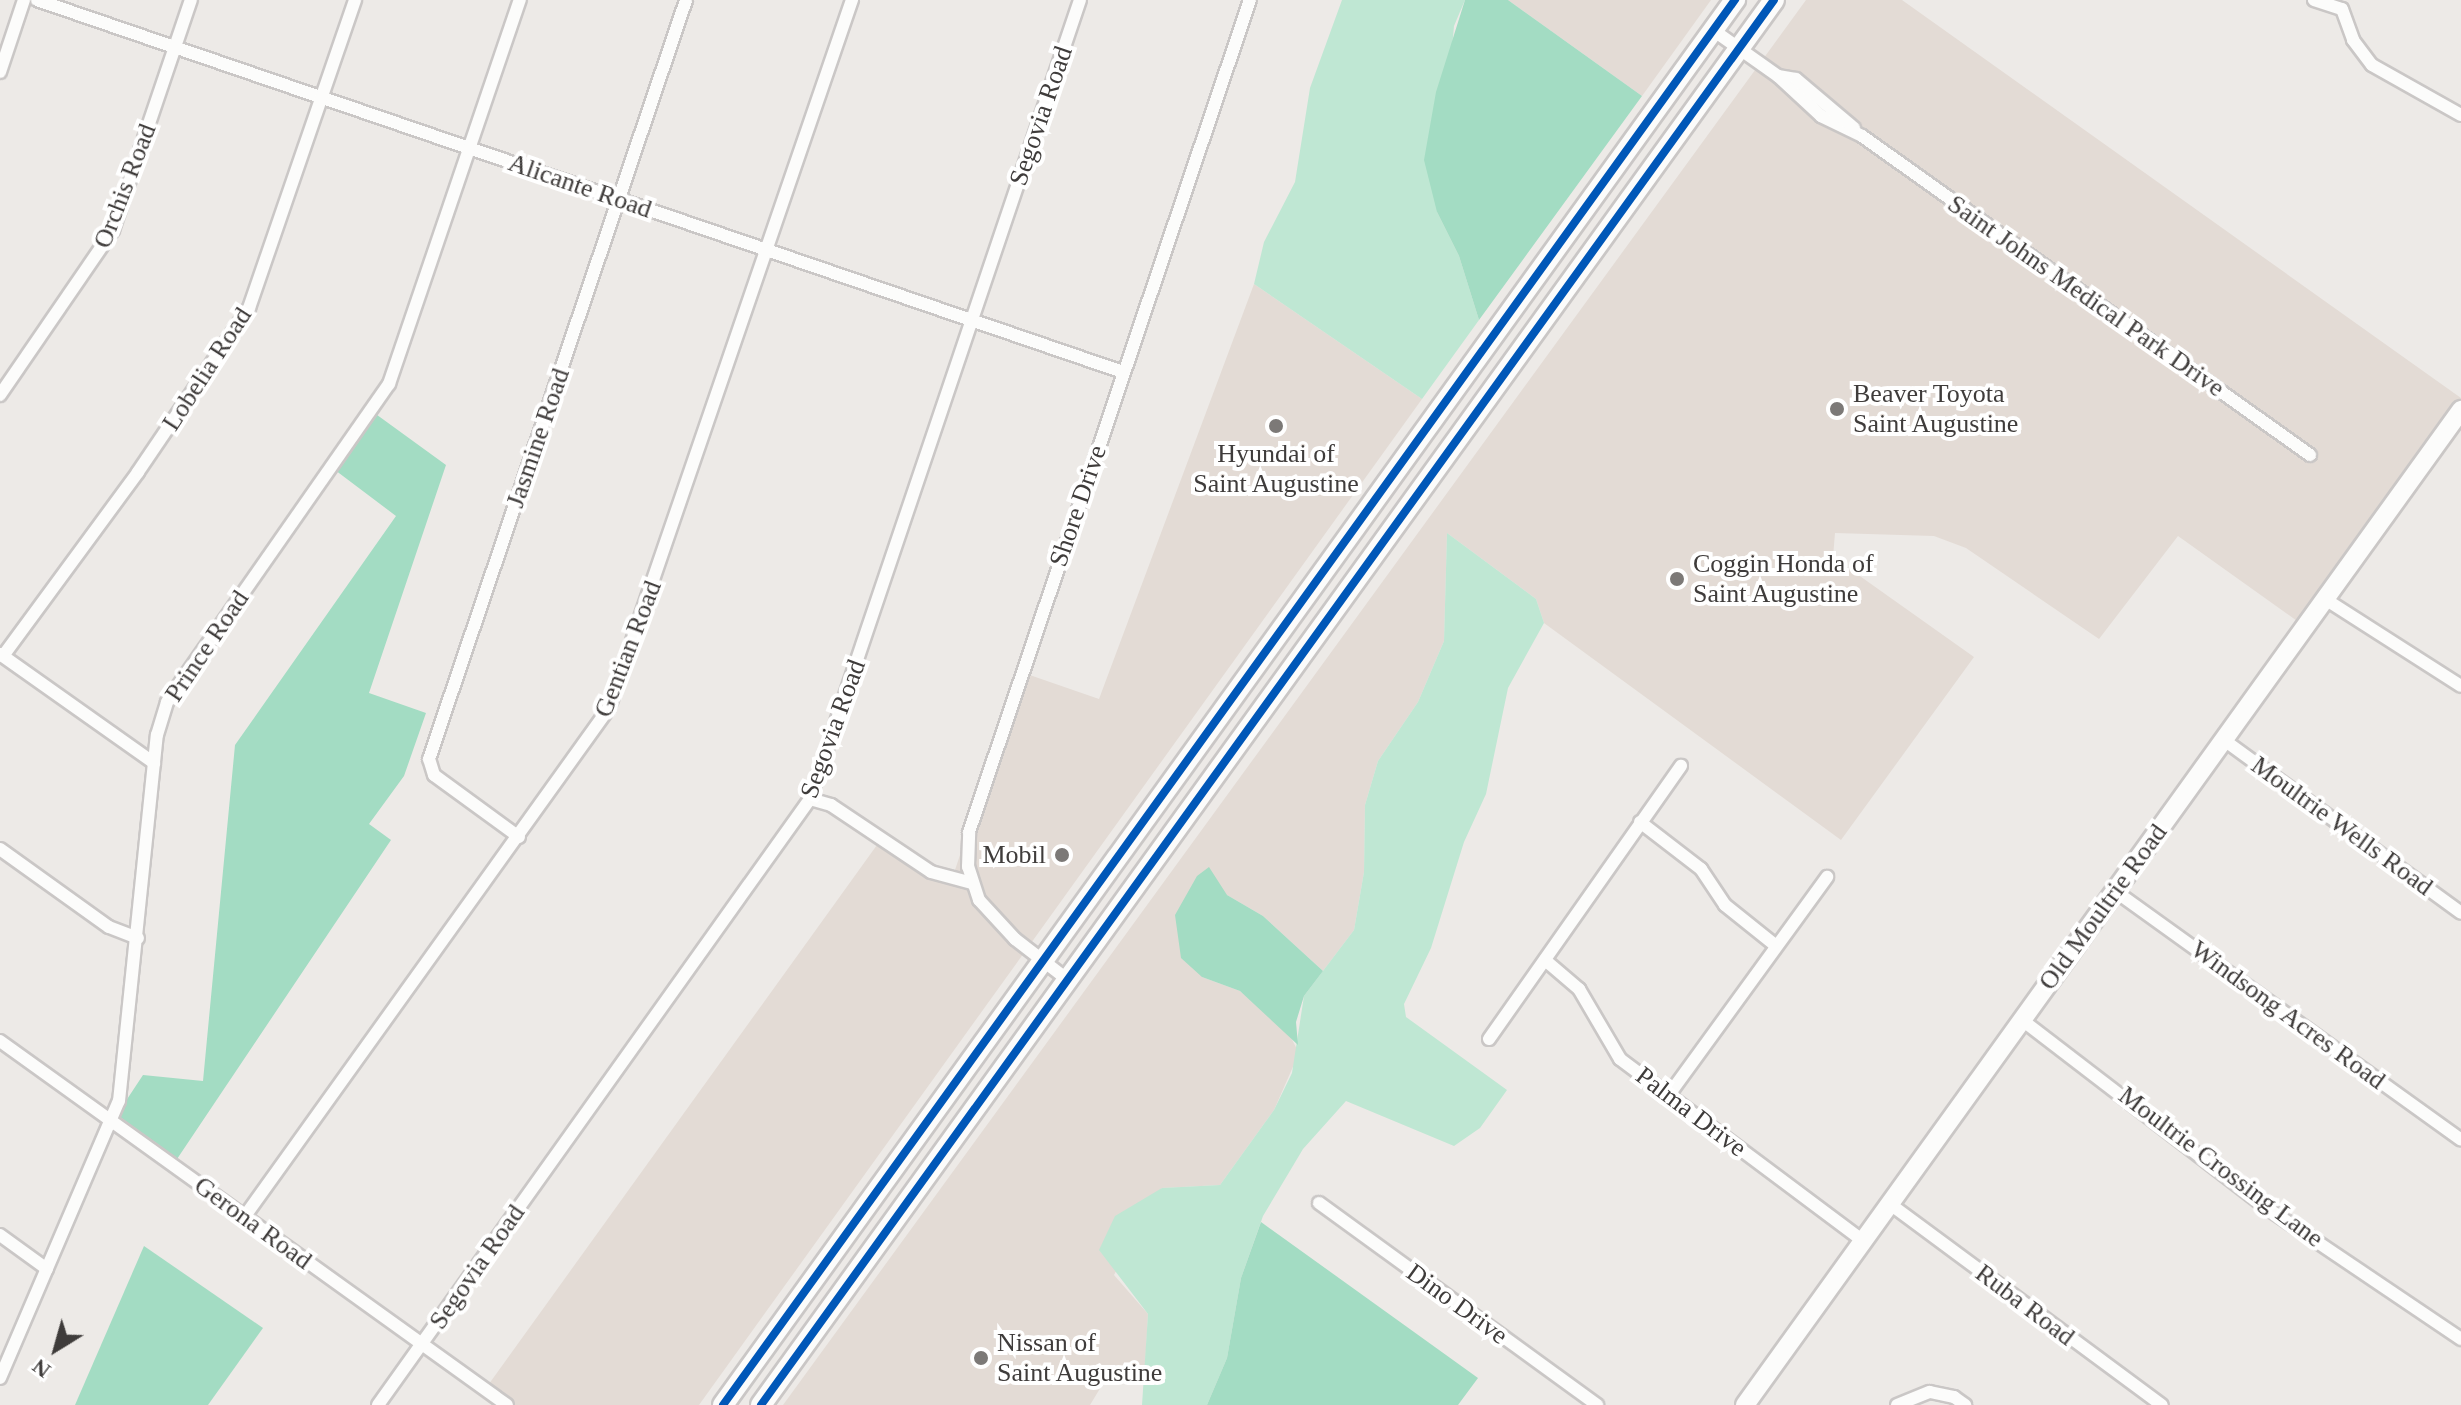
<!DOCTYPE html>
<style>
body{margin:0}
#map{position:relative;width:2461px;height:1405px;overflow:hidden;background:#edeae7;font-family:Georgia,serif}
div>[style]{position:absolute}
.built>*{inset:0;background:#e3dbd5}
.green>*{inset:0;background:#bfe7d3}
.forest>*{inset:0;background:#a3dcc3}
.roads{filter:drop-shadow(2px 0 #cac7c6) drop-shadow(-2px 0 #cac7c6) drop-shadow(0 2px #cac7c6) drop-shadow(0 -2px #cac7c6)}
.minor>*{height:12px;margin:-6px;padding:0 6px;transform-origin:6px;border-radius:6px;background:#fcfcfb}
.secondary>*{height:18px;margin:-9px;padding:0 9px;transform-origin:9px;border-radius:9px;background:#fcfcfb}
.primary>*{height:20px;margin:-10px;padding:0 10px;transform-origin:10px;border-radius:10px;background:#fcfcfb}
.cycleway>*{height:8px;margin:-4px;padding:0 4px;transform-origin:4px;border-radius:4px;background:#0057b8}
.dots>*{width:22px;height:22px;translate:-50% -50%;box-sizing:border-box;border:4px solid #fff;border-radius:50%}
span{translate:-50% -50%;white-space:nowrap;text-align:center;line-height:1.15;-webkit-text-stroke:8px #fff;paint-order:stroke}
.street-label{font-size:26px;color:#3f3c3b}
.poi-label{font-size:26px;color:#3f3c3b}
.left{translate:0 -50%;text-align:left}
.right{translate:-100% -50%;text-align:right}
.north{position:absolute;left:16px;top:1309px;width:80px;height:80px;-webkit-text-stroke:6px #fff;paint-order:stroke;rotate:217deg;font-size:22px;font-weight:700;line-height:32px;text-align:center;color:#3f3c3b}
.north::after{content:'';display:block;margin:auto;width:28px;height:36px;background:#3f3c3b;clip-path:polygon(50% 0,100% 100%,50% 72%,0 100%)}
</style>
<div id="map">
<div class="built">
<div style="clip-path:polygon(1508px 0,1711px 0,1642px 96px)"></div>
<div style="clip-path:polygon(1806px 0,1902px 0,2461px 398px,2300px 623px,2178px 536px,2099px 639px,1966px 548px,1934px 536px,1835px 533px,1833px 557px,1974px 657px,1841px 840px,1544px 623px,1536px 599px,1447px 533px,1444px 641px,1418px 702px,1378px 761px,1365px 805px,1364px 872px,1354px 930px,1323px 971px,1263px 916px,1227px 895px,1202px 977px,1240px 991px,1287px 1030px,1299px 1053px,1274px 1110px,1220px 1185px,1162px 1188px,1114px 1275px,1148px 1314px,1144px 1384px,1107px 1377px,1090px 1405px,783px 1405px)"></div>
<div style="clip-path:polygon(1254px 284px,1422px 399px,699px 1405px,509px 1405px,486px 1388px,882px 838px,951px 882px,1021px 672px,1099px 699px)"></div>
</div>
<div class="green">
<div style="clip-path:polygon(1342px 0,1465px 0,1454px 26px,1437px 212px,1459px 256px,1479px 320px,1422px 399px,1254px 284px,1264px 242px,1295px 182px,1310px 88px)"></div>
<div style="clip-path:polygon(1447px 533px,1536px 599px,1544px 623px,1508px 688px,1486px 794px,1464px 842px,1431px 948px,1404px 1004px,1406px 1017px,1507px 1090px,1480px 1128px,1454px 1146px,1346px 1101px,1303px 1149px,1263px 1216px,1241px 1278px,1227px 1358px,1207px 1405px,1142px 1405px,1148px 1314px,1099px 1250px,1115px 1216px,1162px 1188px,1220px 1185px,1274px 1110px,1292px 1073px,1304px 996px,1354px 930px,1364px 872px,1365px 805px,1378px 761px,1418px 702px,1444px 641px)"></div>
</div>
<div class="forest">
<div style="clip-path:polygon(1465px 0,1508px 0,1642px 96px,1479px 320px,1459px 256px,1437px 212px,1424px 160px,1436px 92px)"></div>
<div style="clip-path:polygon(373px 412px,446px 465px,369px 693px,426px 713px,404px 776px,369px 824px,391px 840px,175px 1162px,112px 1122px,143px 1075px,203px 1081px,235px 745px,396px 516px,331px 467px)"></div>
<div style="clip-path:polygon(1209px 867px,1227px 895px,1263px 916px,1323px 971px,1304px 996px,1296px 1022px,1298px 1045px,1240px 991px,1202px 977px,1181px 958px,1175px 915px,1197px 876px)"></div>
<div style="clip-path:polygon(1261px 1222px,1478px 1378px,1458px 1405px,1207px 1405px,1227px 1358px,1241px 1278px)"></div>
<div style="clip-path:polygon(144px 1246px,263px 1328px,208px 1405px,75px 1405px)"></div>
</div>
<div class="roads">
<div class="minor">
<div style="left:37px;top:0;width:1148px;rotate:18.91deg"></div>
<div style="left:2314px;top:0;width:29px;rotate:18deg"></div>
<div style="left:2342px;top:9px;width:33px;rotate:70deg"></div>
<div style="left:2353px;top:40px;width:31px;rotate:53deg"></div>
<div style="left:2372px;top:65px;width:102px;rotate:29.3deg"></div>
<div style="left:1713px;top:30px;width:80px;rotate:35.3deg"></div>
<div style="left:1778px;top:76px;width:59px;rotate:42.9deg"></div>
<div style="left:1821px;top:116px;width:46px;rotate:26deg"></div>
<div style="left:1862px;top:136px;width:550px;rotate:35.45deg"></div>
<div style="left:0;top:72px;width:76px;rotate:-71.6deg"></div>
<div style="left:1778px;top:76px;width:18px;rotate:9deg"></div>
<div style="left:1796px;top:79px;width:76px;rotate:40.2deg"></div>
<div style="left:0;top:395px;width:200px;rotate:-55.6deg"></div>
<div style="left:113px;top:230px;width:243px;rotate:-71.3deg"></div>
<div style="left:2325px;top:599px;width:161px;rotate:32.6deg"></div>
<div style="left:0;top:654px;width:189px;rotate:35.3deg"></div>
<div style="left:3px;top:656px;width:228px;rotate:-53.7deg"></div>
<div style="left:138px;top:472px;width:198px;rotate:-55.9deg"></div>
<div style="left:249px;top:308px;width:326px;rotate:-71deg"></div>
<div style="left:2224px;top:740px;width:293px;rotate:36.1deg"></div>
<div style="left:810px;top:799px;width:22px;rotate:16deg"></div>
<div style="left:831px;top:805px;width:120px;rotate:33.8deg"></div>
<div style="left:931px;top:872px;width:42px;rotate:15deg"></div>
<div style="left:1640px;top:822px;width:77px;rotate:37.6deg"></div>
<div style="left:1701px;top:869px;width:43px;rotate:56.3deg"></div>
<div style="left:1725px;top:905px;width:64px;rotate:38.7deg"></div>
<div style="left:519px;top:837px;width:105px;rotate:-143.9deg"></div>
<div style="left:434px;top:775px;width:17px;rotate:-107deg"></div>
<div style="left:429px;top:759px;width:801px;rotate:-71.29deg"></div>
<div style="left:0;top:849px;width:134px;rotate:35.6deg"></div>
<div style="left:109px;top:927px;width:31px;rotate:21deg"></div>
<div style="left:2115px;top:891px;width:426px;rotate:35.7deg"></div>
<div style="left:1545px;top:960px;width:45px;rotate:40.5deg"></div>
<div style="left:1579px;top:989px;width:81px;rotate:59.6deg"></div>
<div style="left:1620px;top:1059px;width:304px;rotate:36.8deg"></div>
<div style="left:1068px;top:980px;width:67px;rotate:-142.3deg"></div>
<div style="left:1015px;top:939px;width:53px;rotate:-132.7deg"></div>
<div style="left:979px;top:900px;width:35px;rotate:-108deg"></div>
<div style="left:968px;top:867px;width:35px;rotate:-88deg"></div>
<div style="left:969px;top:832px;width:878px;rotate:-71.34deg"></div>
<div style="left:2022px;top:1020px;width:305px;rotate:37.5deg"></div>
<div style="left:2264px;top:1206px;width:238px;rotate:34deg"></div>
<div style="left:1489px;top:1039px;width:334px;rotate:-54.9deg"></div>
<div style="left:0;top:1041px;width:624px;rotate:35.68deg"></div>
<div style="left:1668px;top:1096px;width:271px;rotate:-54deg"></div>
<div style="left:1319px;top:1203px;width:344px;rotate:36deg"></div>
<div style="left:1890px;top:1204px;width:338px;rotate:36.5deg"></div>
<div style="left:245px;top:1216px;width:625px;rotate:-54.38deg"></div>
<div style="left:609px;top:708px;width:749px;rotate:-71.06deg"></div>
<div style="left:0;top:1235px;width:58px;rotate:35.9deg"></div>
<div style="left:0;top:1378px;width:301px;rotate:-66.8deg"></div>
<div style="left:119px;top:1101px;width:368px;rotate:-84.1deg"></div>
<div style="left:157px;top:735px;width:34px;rotate:-73deg"></div>
<div style="left:167px;top:702px;width:388px;rotate:-55.1deg"></div>
<div style="left:389px;top:384px;width:406px;rotate:-71.2deg"></div>
<div style="left:378px;top:1405px;width:744px;rotate:-54.52deg"></div>
<div style="left:810px;top:799px;width:843px;rotate:-71.33deg"></div>
<div style="left:1897px;top:1405px;width:35px;rotate:-22deg"></div>
<div style="left:1930px;top:1392px;width:25px;rotate:12deg"></div>
<div style="left:1954px;top:1397px;width:14px;rotate:36deg"></div>
</div>
<div class="secondary">
<div style="left:1745px;top:1405px;width:1226px;rotate:-54.26deg"></div>
</div>
<div class="primary">
<div style="left:723px;top:1405px;width:1732px;rotate:-54.24deg"></div>
<div style="left:761px;top:1405px;width:1732px;rotate:-54.21deg"></div>
</div>
</div>
<div class="cycleway">
<div style="left:723px;top:1405px;width:1732px;rotate:-54.24deg"></div>
<div style="left:761px;top:1405px;width:1732px;rotate:-54.21deg"></div>
</div>
<div class="dots">
<div style="left:1837px;top:409px;background:#7c7977"></div>
<div style="left:1276px;top:426px;background:#7c7977"></div>
<div style="left:1677px;top:579px;background:#7c7977"></div>
<div style="left:1062px;top:855px;background:#7c7977"></div>
<div style="left:981px;top:1358px;background:#7c7977"></div>
</div>
<div class="street-label">
<span style="left:1041px;top:116px;rotate:-71deg">Segovia Road</span>
<span style="left:125px;top:186px;rotate:-69deg">Orchis Road</span>
<span style="left:580px;top:186px;rotate:19deg">Alicante Road</span>
<span style="left:2086px;top:296px;rotate:35deg">Saint Johns Medical Park Drive</span>
<span style="left:207px;top:369px;rotate:-57deg">Lobelia Road</span>
<span style="left:538px;top:438px;rotate:-71deg">Jasmine Road</span>
<span style="left:1078px;top:506px;rotate:-71deg">Shore Drive</span>
<span style="left:207px;top:646px;rotate:-56deg">Prince Road</span>
<span style="left:628px;top:649px;rotate:-69deg">Gentian Road</span>
<span style="left:833px;top:729px;rotate:-70deg">Segovia Road</span>
<span style="left:2342px;top:826px;rotate:36deg">Moultrie Wells Road</span>
<span style="left:2103px;top:907px;rotate:-54deg">Old Moultrie Road</span>
<span style="left:2288px;top:1015px;rotate:36deg">Windsong Acres Road</span>
<span style="left:1691px;top:1112px;rotate:37deg">Palma Drive</span>
<span style="left:2221px;top:1167px;rotate:37deg">Moultrie Crossing Lane</span>
<span style="left:253px;top:1223px;rotate:36deg">Gerona Road</span>
<span style="left:477px;top:1267px;rotate:-55deg">Segovia Road</span>
<span style="left:1457px;top:1304px;rotate:36deg">Dino Drive</span>
<span style="left:2025px;top:1305px;rotate:37deg">Ruba Road</span>
</div>
<div class="poi-label">
<span class="left" style="left:1853px;top:409px">Beaver Toyota<br>Saint Augustine</span>
<span style="left:1276px;top:469px">Hyundai of<br>Saint Augustine</span>
<span class="left" style="left:1693px;top:579px">Coggin Honda of<br>Saint Augustine</span>
<span class="right" style="left:1046px;top:855px">Mobil</span>
<span class="left" style="left:997px;top:1358px">Nissan of<br>Saint Augustine</span>
</div>
<div class="north">N</div>
</div>
